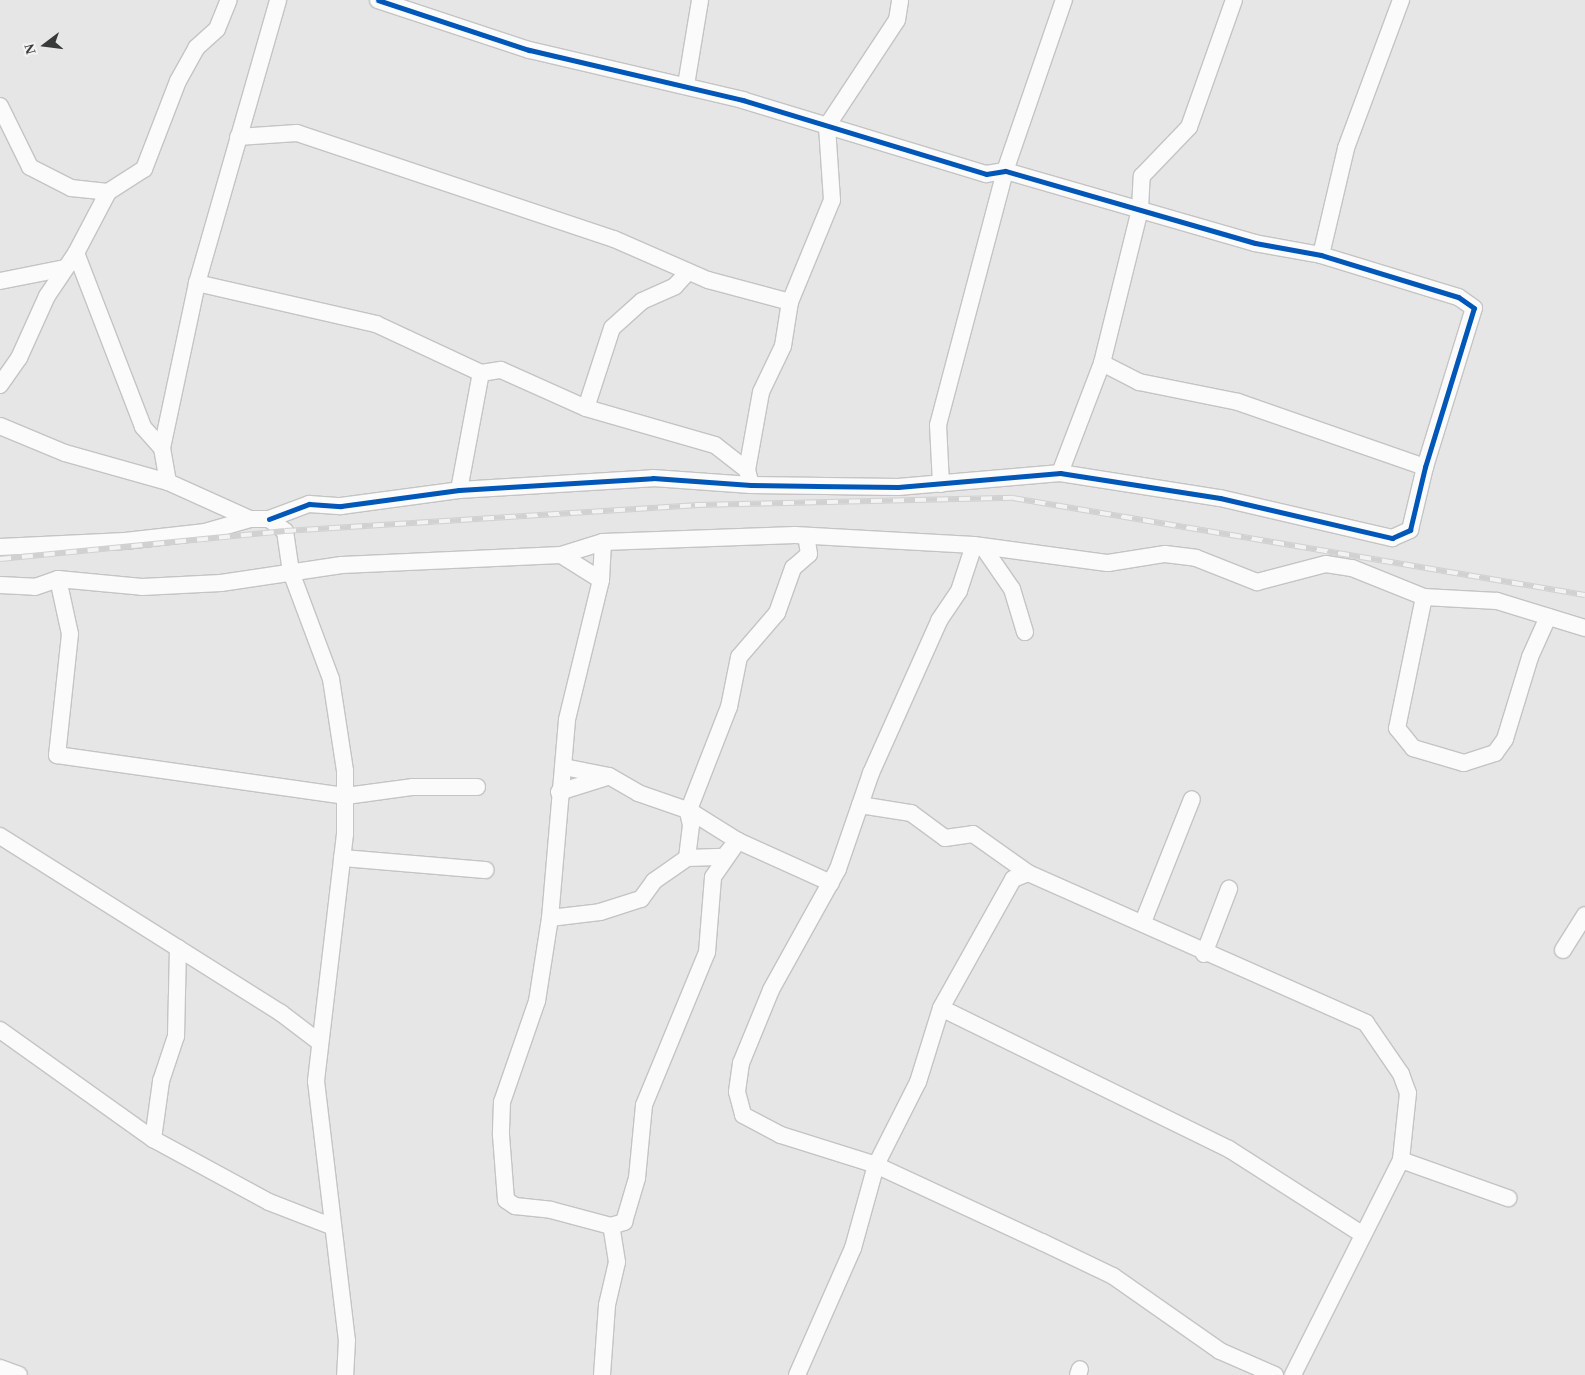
<!DOCTYPE html>
<style>
body{margin:0}
#map{position:relative;width:1585px;height:1375px;overflow:hidden;background:#e6e6e6;font-family:Georgia,serif}
div>[style]{position:absolute}
.roads{filter:drop-shadow(1px 0 #c4c4c4) drop-shadow(-1px 0 #c4c4c4) drop-shadow(0 1px #c4c4c4) drop-shadow(0 -1px #c4c4c4)}
.minor>*{height:16px;margin:-8px;padding:0 8px;transform-origin:8px;border-radius:8px;background:#fbfbfb}
.rail>*{height:5.5px;margin-top:-2.75px;transform-origin:0;background:repeating-linear-gradient(90deg,#f3f3f4 0 11px,#d1d1d2 0 22px);box-sizing:border-box;border-block:1px solid #d1d1d2}
.cycleway>*{height:5px;margin:-2.5px;padding:0 2.5px;transform-origin:2.5px;border-radius:2.5px;background:#0057b8}
span{translate:-50% -50%;white-space:nowrap;text-align:center;line-height:1.15;-webkit-text-stroke:4px #f3f3f4;paint-order:stroke}
.north{position:absolute;left:20px;top:20px;width:50px;height:50px;-webkit-text-stroke:4px #f3f3f4;paint-order:stroke;rotate:255deg;font-size:14px;font-weight:700;line-height:20px;text-align:center;color:#383939}
.north::after{content:'';display:block;margin:auto;width:18px;height:22px;background:#383939;clip-path:polygon(50% 0,100% 100%,50% 72%,0 100%)}
</style>
<div id="map">
<div class="roads">
<div class="minor">
<div style="left:686px;top:85px;width:86px;rotate:-80.6deg"></div>
<div style="left:0;top:106px;width:68px;rotate:63.8deg"></div>
<div style="left:30px;top:167px;width:46px;rotate:27.1deg"></div>
<div style="left:71px;top:188px;width:37px;rotate:6deg"></div>
<div style="left:238px;top:137px;width:59px;rotate:-3.9deg"></div>
<div style="left:297px;top:133px;width:334px;rotate:18.5deg"></div>
<div style="left:614px;top:239px;width:103px;rotate:23.6deg"></div>
<div style="left:708px;top:280px;width:85px;rotate:15deg"></div>
<div style="left:76px;top:253px;width:186px;rotate:68.9deg"></div>
<div style="left:143px;top:427px;width:28px;rotate:48deg"></div>
<div style="left:1321px;top:255px;width:110px;rotate:-76.8deg"></div>
<div style="left:1346px;top:148px;width:158px;rotate:-69.6deg"></div>
<div style="left:0;top:281px;width:66px;rotate:-11.3deg"></div>
<div style="left:197px;top:283px;width:184px;rotate:12.9deg"></div>
<div style="left:376px;top:324px;width:116px;rotate:25deg"></div>
<div style="left:1102px;top:363px;width:42px;rotate:27.2deg"></div>
<div style="left:1139px;top:382px;width:101px;rotate:11.4deg"></div>
<div style="left:1238px;top:402px;width:198px;rotate:19.2deg"></div>
<div style="left:0;top:385px;width:33px;rotate:-55deg"></div>
<div style="left:19px;top:358px;width:68px;rotate:-65.7deg"></div>
<div style="left:47px;top:296px;width:52px;rotate:-56deg"></div>
<div style="left:76px;top:253px;width:69px;rotate:-62.3deg"></div>
<div style="left:108px;top:192px;width:43px;rotate:-32.6deg"></div>
<div style="left:144px;top:169px;width:94px;rotate:-68.9deg"></div>
<div style="left:178px;top:81px;width:38px;rotate:-61deg"></div>
<div style="left:196px;top:48px;width:28px;rotate:-42deg"></div>
<div style="left:217px;top:29px;width:31px;rotate:-68deg"></div>
<div style="left:586px;top:408px;width:84px;rotate:-72deg"></div>
<div style="left:612px;top:328px;width:40px;rotate:-42deg"></div>
<div style="left:642px;top:301px;width:36px;rotate:-24deg"></div>
<div style="left:675px;top:286px;width:19px;rotate:-47deg"></div>
<div style="left:0;top:426px;width:70px;rotate:22.6deg"></div>
<div style="left:65px;top:453px;width:107px;rotate:15.7deg"></div>
<div style="left:168px;top:482px;width:90px;rotate:24.3deg"></div>
<div style="left:250px;top:519px;width:19px"></div>
<div style="left:269px;top:519px;width:20px;rotate:37deg"></div>
<div style="left:285px;top:531px;width:41px;rotate:81.7deg"></div>
<div style="left:291px;top:572px;width:114px;rotate:69.5deg"></div>
<div style="left:331px;top:679px;width:93px;rotate:81.3deg"></div>
<div style="left:345px;top:771px;width:63px;rotate:90deg"></div>
<div style="left:345px;top:834px;width:249px;rotate:96.7deg"></div>
<div style="left:316px;top:1081px;width:261px;rotate:83.2deg"></div>
<div style="left:347px;top:1340px;width:35px;rotate:93deg"></div>
<div style="left:1060px;top:473px;width:118px;rotate:-69.1deg"></div>
<div style="left:1102px;top:363px;width:159px;rotate:-76.1deg"></div>
<div style="left:1140px;top:209px;width:33px;rotate:-87deg"></div>
<div style="left:1142px;top:176px;width:68px;rotate:-46.2deg"></div>
<div style="left:1189px;top:127px;width:135px;rotate:-70.5deg"></div>
<div style="left:168px;top:482px;width:35px;rotate:-100deg"></div>
<div style="left:162px;top:448px;width:169px;rotate:-78deg"></div>
<div style="left:197px;top:283px;width:294px;rotate:-74deg"></div>
<div style="left:941px;top:484px;width:59px;rotate:-92.9deg"></div>
<div style="left:938px;top:425px;width:263px;rotate:-75.2deg"></div>
<div style="left:1005px;top:171px;width:181px;rotate:-71deg"></div>
<div style="left:751px;top:485px;width:16px;rotate:-105deg"></div>
<div style="left:747px;top:470px;width:79px;rotate:-79.8deg"></div>
<div style="left:761px;top:392px;width:51px;rotate:-64.4deg"></div>
<div style="left:783px;top:346px;width:45px;rotate:-81deg"></div>
<div style="left:790px;top:302px;width:110px;rotate:-67.6deg"></div>
<div style="left:832px;top:200px;width:74px;rotate:-93.9deg"></div>
<div style="left:827px;top:126px;width:127px;rotate:-56.6deg"></div>
<div style="left:897px;top:20px;width:20px;rotate:-81deg"></div>
<div style="left:459px;top:490px;width:119px;rotate:-79.4deg"></div>
<div style="left:481px;top:373px;width:20px;rotate:-9deg"></div>
<div style="left:501px;top:370px;width:93px;rotate:24.1deg"></div>
<div style="left:586px;top:408px;width:134px;rotate:16deg"></div>
<div style="left:715px;top:445px;width:41px;rotate:38deg"></div>
<div style="left:269px;top:519px;width:43px;rotate:-20.6deg"></div>
<div style="left:309px;top:504px;width:32px;rotate:4deg"></div>
<div style="left:341px;top:506px;width:119px;rotate:-7.7deg"></div>
<div style="left:459px;top:490px;width:194px;rotate:-3.5deg"></div>
<div style="left:653px;top:478px;width:98px;rotate:4.1deg"></div>
<div style="left:751px;top:485px;width:147px;rotate:0.8deg"></div>
<div style="left:898px;top:487px;width:163px;rotate:-4.9deg"></div>
<div style="left:1060px;top:473px;width:162px;rotate:8.9deg"></div>
<div style="left:1220px;top:498px;width:177px;rotate:13.1deg"></div>
<div style="left:1392px;top:538px;width:20px;rotate:-24deg"></div>
<div style="left:1410px;top:530px;width:65px;rotate:-76.6deg"></div>
<div style="left:1425px;top:467px;width:166px;rotate:-72.9deg"></div>
<div style="left:1474px;top:308px;width:19px;rotate:-145deg"></div>
<div style="left:1458px;top:297px;width:143px;rotate:-163deg"></div>
<div style="left:1321px;top:255px;width:67px;rotate:-169.7deg"></div>
<div style="left:1255px;top:243px;width:260px;rotate:-163.9deg"></div>
<div style="left:1005px;top:171px;width:19px;rotate:171deg"></div>
<div style="left:986px;top:174px;width:254px;rotate:-163.1deg"></div>
<div style="left:743px;top:100px;width:220px;rotate:-166.8deg"></div>
<div style="left:529px;top:50px;width:159px;rotate:-161.7deg"></div>
<div style="left:603px;top:542px;width:38px;rotate:93deg"></div>
<div style="left:601px;top:580px;width:144px;rotate:103.7deg"></div>
<div style="left:567px;top:720px;width:199px;rotate:94.9deg"></div>
<div style="left:550px;top:918px;width:84px;rotate:98.9deg"></div>
<div style="left:537px;top:1001px;width:107px;rotate:109.1deg"></div>
<div style="left:502px;top:1102px;width:33px;rotate:92deg"></div>
<div style="left:501px;top:1135px;width:65px;rotate:85.6deg"></div>
<div style="left:506px;top:1200px;width:11px;rotate:34deg"></div>
<div style="left:515px;top:1206px;width:36px;rotate:6deg"></div>
<div style="left:551px;top:1210px;width:62px;rotate:14.9deg"></div>
<div style="left:974px;top:545px;width:48px;rotate:108.1deg"></div>
<div style="left:959px;top:591px;width:36px;rotate:124deg"></div>
<div style="left:939px;top:621px;width:167px;rotate:114.1deg"></div>
<div style="left:871px;top:773px;width:102px;rotate:109deg"></div>
<div style="left:838px;top:869px;width:138px;rotate:119deg"></div>
<div style="left:771px;top:990px;width:79px;rotate:112.3deg"></div>
<div style="left:741px;top:1063px;width:29px;rotate:98deg"></div>
<div style="left:737px;top:1092px;width:24px;rotate:75deg"></div>
<div style="left:743px;top:1115px;width:43px;rotate:27.8deg"></div>
<div style="left:781px;top:1135px;width:100px;rotate:17.5deg"></div>
<div style="left:876px;top:1165px;width:183px;rotate:24.9deg"></div>
<div style="left:1042px;top:1242px;width:79px;rotate:25.6deg"></div>
<div style="left:1113px;top:1276px;width:131px;rotate:35deg"></div>
<div style="left:1220px;top:1351px;width:60px;rotate:23.6deg"></div>
<div style="left:0;top:547px;width:125px;rotate:-2.7deg"></div>
<div style="left:125px;top:541px;width:81px;rotate:-6.4deg"></div>
<div style="left:205px;top:532px;width:47px;rotate:-16.1deg"></div>
<div style="left:983px;top:547px;width:51px;rotate:55.4deg"></div>
<div style="left:1012px;top:589px;width:45px;rotate:73.2deg"></div>
<div style="left:561px;top:555px;width:47px;rotate:32deg"></div>
<div style="left:58px;top:579px;width:56px;rotate:77.7deg"></div>
<div style="left:70px;top:634px;width:122px;rotate:96.1deg"></div>
<div style="left:57px;top:755px;width:292px;rotate:8.1deg"></div>
<div style="left:346px;top:796px;width:68px;rotate:-7.7deg"></div>
<div style="left:413px;top:787px;width:64px"></div>
<div style="left:0;top:585px;width:35px;rotate:3deg"></div>
<div style="left:35px;top:587px;width:24px;rotate:-19deg"></div>
<div style="left:58px;top:579px;width:84px;rotate:5.4deg"></div>
<div style="left:142px;top:587px;width:79px;rotate:-2.9deg"></div>
<div style="left:221px;top:583px;width:122px;rotate:-8.5deg"></div>
<div style="left:342px;top:565px;width:219px;rotate:-2.6deg"></div>
<div style="left:561px;top:555px;width:44px;rotate:-17.2deg"></div>
<div style="left:603px;top:542px;width:192px;rotate:-2.1deg"></div>
<div style="left:795px;top:535px;width:179px;rotate:3.2deg"></div>
<div style="left:974px;top:545px;width:135px;rotate:7.7deg"></div>
<div style="left:1108px;top:563px;width:58px;rotate:-9deg"></div>
<div style="left:1165px;top:554px;width:31px;rotate:7deg"></div>
<div style="left:1196px;top:558px;width:66px;rotate:21.5deg"></div>
<div style="left:1257px;top:582px;width:71px;rotate:-14.6deg"></div>
<div style="left:1326px;top:564px;width:26px;rotate:9deg"></div>
<div style="left:1352px;top:568px;width:78px;rotate:21.9deg"></div>
<div style="left:1424px;top:597px;width:73px;rotate:3.1deg"></div>
<div style="left:1497px;top:601px;width:92px;rotate:17.1deg"></div>
<div style="left:1424px;top:597px;width:134px;rotate:101.6deg"></div>
<div style="left:1397px;top:728px;width:26px;rotate:51deg"></div>
<div style="left:1413px;top:748px;width:53px;rotate:16.4deg"></div>
<div style="left:1464px;top:763px;width:33px;rotate:-18deg"></div>
<div style="left:1495px;top:753px;width:17px;rotate:-54deg"></div>
<div style="left:1505px;top:739px;width:86px;rotate:-73deg"></div>
<div style="left:1530px;top:657px;width:44px;rotate:-65.8deg"></div>
<div style="left:564px;top:767px;width:46px;rotate:11.3deg"></div>
<div style="left:609px;top:776px;width:34px;rotate:30deg"></div>
<div style="left:638px;top:793px;width:55px;rotate:19.1deg"></div>
<div style="left:690px;top:811px;width:57px;rotate:32deg"></div>
<div style="left:738px;top:841px;width:102px;rotate:24.3deg"></div>
<div style="left:559px;top:792px;width:50px;rotate:-17.4deg"></div>
<div style="left:860px;top:805px;width:52px;rotate:8.9deg"></div>
<div style="left:911px;top:813px;width:42px;rotate:36.3deg"></div>
<div style="left:945px;top:838px;width:28px;rotate:-8deg"></div>
<div style="left:973px;top:834px;width:67px;rotate:35.3deg"></div>
<div style="left:0;top:836px;width:332px;rotate:32.2deg"></div>
<div style="left:281px;top:1013px;width:48px;rotate:37.3deg"></div>
<div style="left:342px;top:858px;width:144px;rotate:4.8deg"></div>
<div style="left:687px;top:858px;width:33px;rotate:-83deg"></div>
<div style="left:691px;top:825px;width:13px;rotate:-103deg"></div>
<div style="left:688px;top:812px;width:113px;rotate:-68.7deg"></div>
<div style="left:729px;top:707px;width:51px;rotate:-78.7deg"></div>
<div style="left:739px;top:657px;width:58px;rotate:-49.2deg"></div>
<div style="left:777px;top:613px;width:48px;rotate:-70.4deg"></div>
<div style="left:793px;top:568px;width:21px;rotate:-41deg"></div>
<div style="left:809px;top:554px;width:18px;rotate:-99deg"></div>
<div style="left:550px;top:918px;width:50px;rotate:-6.8deg"></div>
<div style="left:600px;top:912px;width:43px;rotate:-17.6deg"></div>
<div style="left:641px;top:899px;width:22px;rotate:-54deg"></div>
<div style="left:654px;top:881px;width:40px;rotate:-34.9deg"></div>
<div style="left:687px;top:858px;width:37px;rotate:-2deg"></div>
<div style="left:724px;top:857px;width:11px;rotate:-52deg"></div>
<div style="left:1143px;top:922px;width:132px;rotate:-68.3deg"></div>
<div style="left:1563px;top:950px;width:41px;rotate:-57.8deg"></div>
<div style="left:1204px;top:954px;width:70px;rotate:-69deg"></div>
<div style="left:941px;top:1008px;width:148px;rotate:-60.8deg"></div>
<div style="left:1013px;top:879px;width:16px;rotate:-22deg"></div>
<div style="left:1028px;top:873px;width:370px;rotate:23.9deg"></div>
<div style="left:1366px;top:1023px;width:62px;rotate:55.5deg"></div>
<div style="left:1401px;top:1074px;width:20px;rotate:70deg"></div>
<div style="left:1408px;top:1093px;width:67px;rotate:96deg"></div>
<div style="left:1401px;top:1160px;width:241px;rotate:116.7deg"></div>
<div style="left:0;top:1030px;width:188px;rotate:35.5deg"></div>
<div style="left:153px;top:1139px;width:132px;rotate:28.5deg"></div>
<div style="left:269px;top:1202px;width:66px;rotate:21.2deg"></div>
<div style="left:153px;top:1139px;width:59px;rotate:-82.1deg"></div>
<div style="left:161px;top:1081px;width:47px;rotate:-71.6deg"></div>
<div style="left:176px;top:1036px;width:88px;rotate:-88.7deg"></div>
<div style="left:1401px;top:1160px;width:114px;rotate:19.6deg"></div>
<div style="left:0;top:1368px;width:20px;rotate:20deg"></div>
<div style="left:602px;top:1375px;width:70px;rotate:-85.9deg"></div>
<div style="left:607px;top:1305px;width:44px;rotate:-76.9deg"></div>
<div style="left:617px;top:1262px;width:36px;rotate:-99deg"></div>
<div style="left:611px;top:1226px;width:14px;rotate:-17deg"></div>
<div style="left:624px;top:1222px;width:46px;rotate:-73.5deg"></div>
<div style="left:637px;top:1178px;width:73px;rotate:-84.5deg"></div>
<div style="left:644px;top:1105px;width:165px;rotate:-67.6deg"></div>
<div style="left:707px;top:952px;width:75px;rotate:-85.4deg"></div>
<div style="left:713px;top:877px;width:44px;rotate:-55.2deg"></div>
<div style="left:797px;top:1375px;width:139px;rotate:-66.2deg"></div>
<div style="left:853px;top:1248px;width:86px;rotate:-74.5deg"></div>
<div style="left:876px;top:1165px;width:93px;rotate:-63.2deg"></div>
<div style="left:918px;top:1082px;width:77px;rotate:-72.7deg"></div>
<div style="left:941px;top:1008px;width:321px;rotate:26.1deg"></div>
<div style="left:1229px;top:1149px;width:158px;rotate:32.6deg"></div>
<div style="left:1078px;top:1375px;width:6px;rotate:-72deg"></div>
</div>
</div>
<div class="rail">
<div style="left:0;top:559px;width:286px;rotate:-5.6deg"></div>
<div style="left:285px;top:531px;width:411px;rotate:-3.6deg"></div>
<div style="left:695px;top:505px;width:318px;rotate:-1.3deg"></div>
<div style="left:1013px;top:498px;width:580px;rotate:9.62deg"></div>
</div>
<div class="cycleway">
<div style="left:269px;top:519px;width:43px;rotate:-20.6deg"></div>
<div style="left:309px;top:504px;width:32px;rotate:4deg"></div>
<div style="left:341px;top:506px;width:119px;rotate:-7.7deg"></div>
<div style="left:459px;top:490px;width:194px;rotate:-3.5deg"></div>
<div style="left:653px;top:478px;width:98px;rotate:4.1deg"></div>
<div style="left:751px;top:485px;width:147px;rotate:0.8deg"></div>
<div style="left:898px;top:487px;width:163px;rotate:-4.9deg"></div>
<div style="left:1060px;top:473px;width:162px;rotate:8.9deg"></div>
<div style="left:1220px;top:498px;width:177px;rotate:13.1deg"></div>
<div style="left:1392px;top:538px;width:20px;rotate:-24deg"></div>
<div style="left:1410px;top:530px;width:65px;rotate:-76.6deg"></div>
<div style="left:1425px;top:467px;width:166px;rotate:-72.9deg"></div>
<div style="left:1474px;top:308px;width:19px;rotate:-145deg"></div>
<div style="left:1458px;top:297px;width:143px;rotate:-163deg"></div>
<div style="left:1321px;top:255px;width:67px;rotate:-169.7deg"></div>
<div style="left:1255px;top:243px;width:260px;rotate:-163.9deg"></div>
<div style="left:1005px;top:171px;width:19px;rotate:171deg"></div>
<div style="left:986px;top:174px;width:254px;rotate:-163.1deg"></div>
<div style="left:743px;top:100px;width:220px;rotate:-166.8deg"></div>
<div style="left:529px;top:50px;width:159px;rotate:-161.7deg"></div>
</div>
<div class="north">N</div>
</div>
